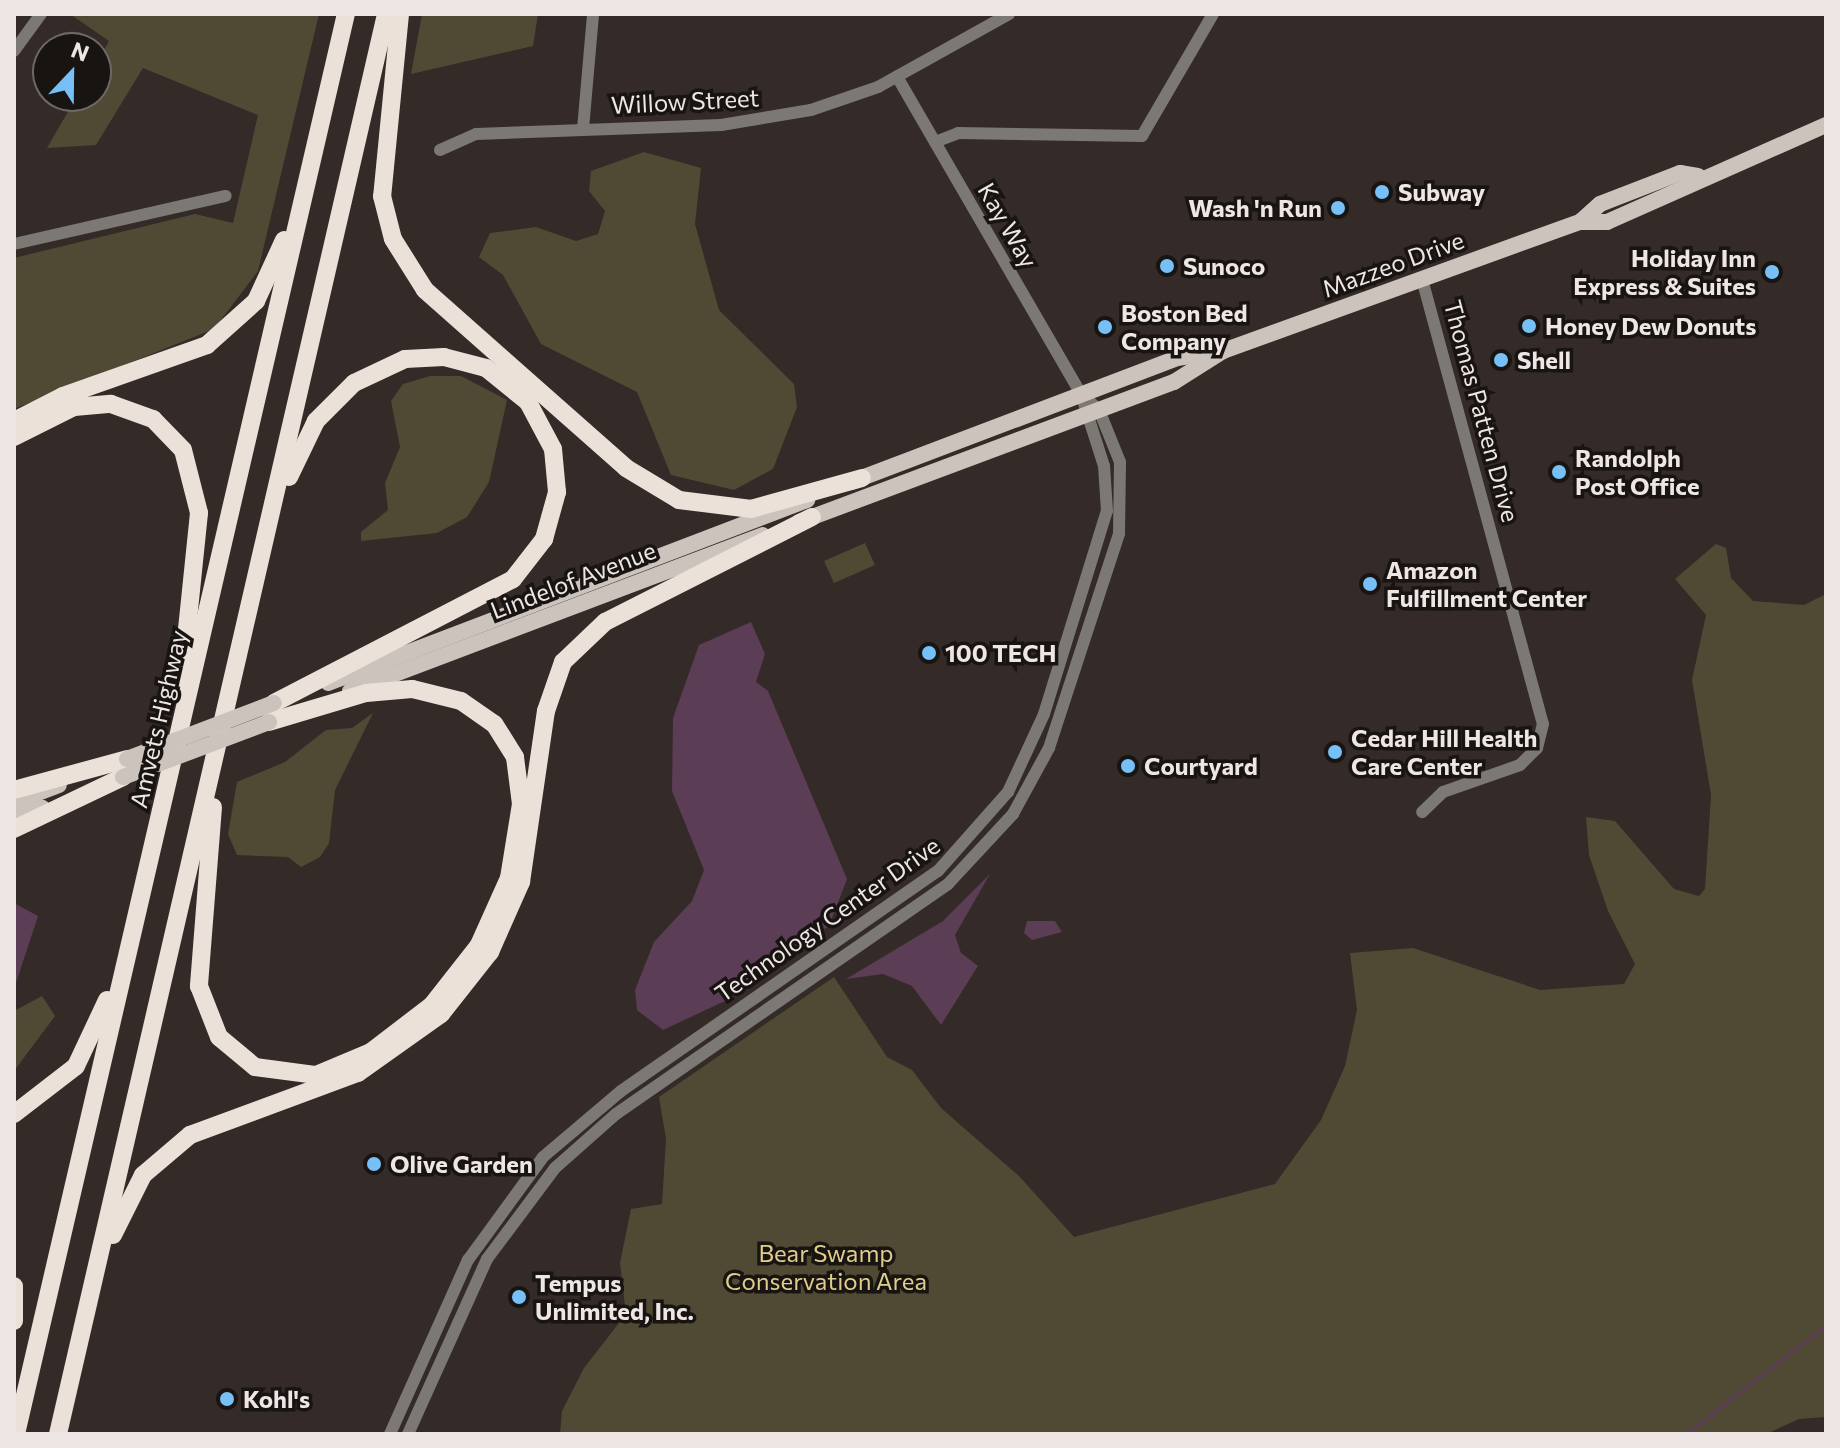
<!DOCTYPE html>
<style>
body{margin:0}
#map{position:relative;width:1840px;height:1448px;overflow:hidden;background:#342a27;font-family:Commissioner,sans-serif}
div>[style]{position:absolute}
.green>*{inset:0;background:#504a34}
.water>*{inset:0;background:#5b3d55}
.stream>*{height:3px;margin:-1.5px;padding:0 1.5px;transform-origin:1.5px;border-radius:1.5px;background:#5b3d55}
.minor>*{height:12px;margin:-6px;padding:0 6px;transform-origin:6px;border-radius:6px;background:#7c7874}
.major>*{height:16px;margin:-8px;padding:0 8px;transform-origin:8px;border-radius:8px;background:#cbc3bc}
.highway>*{height:18px;margin:-9px;padding:0 9px;transform-origin:9px;border-radius:9px;background:#ebe1d8}
.major-bridge>*{height:16px;margin:-8px;padding:0 8px;transform-origin:8px;border-radius:8px;background:#cbc3bc}
.dots>*{width:22px;height:22px;translate:-50% -50%;box-sizing:border-box;border:4px solid #181412;border-radius:50%}
span{translate:-50% -50%;white-space:nowrap;text-align:center;line-height:1.15;-webkit-text-stroke:7px #181412;paint-order:stroke}
.street-label{font-size:24px;color:#ede6e5}
.poi-label{font-size:24px;color:#ede6e5;font-weight:700}
.left{translate:0 -50%;text-align:left}
.right{translate:-100% -50%;text-align:right}
.park-label{font-size:24px;color:#e0cd8b}
.frame{position:absolute;inset:0;border:16px solid #ede6e5;pointer-events:none}
.north{position:absolute;left:32px;top:32px;width:80px;height:80px;box-sizing:border-box;background:#181412;border:2px solid #6d6866;border-radius:50%;rotate:22deg;font-size:22px;font-weight:700;line-height:32px;text-align:center;color:#ede6e5}
.north::after{content:'';display:block;margin:auto;width:28px;height:36px;background:#76c0f7;clip-path:polygon(50% 0,100% 100%,50% 72%,0 100%)}
</style>
<div id="map">
<div class="green">
<div style="clip-path:polygon(70px 14px,319px 14px,258px 271px,214px 329px,14px 409px,14px 258px,195px 214px,233px 223px,258px 115px,143px 68px,96px 145px,47px 148px,77px 96px,96px 96px,96px 64px,109px 41px)"></div>
<div style="clip-path:polygon(422px 14px,538px 14px,533px 46px,411px 74px)"></div>
<div style="clip-path:polygon(644px 152px,701px 168px,695px 224px,719px 310px,794px 384px,797px 407px,773px 469px,734px 490px,671px 475px,637px 392px,541px 344px,503px 275px,479px 257px,490px 233px,536px 227px,576px 241px,598px 234px,605px 211px,589px 191px,591px 171px)"></div>
<div style="clip-path:polygon(430px 376px,461px 376px,507px 400px,489px 482px,467px 517px,437px 533px,361px 541px,361px 532px,388px 510px,385px 483px,400px 447px,391px 401px,403px 384px)"></div>
<div style="clip-path:polygon(865px 543px,875px 565px,834px 583px,824px 561px)"></div>
<div style="clip-path:polygon(1716px 544px,1726px 548px,1731px 578px,1753px 601px,1804px 605px,1826px 594px,1826px 1417px,1799px 1419px,1766px 1434px,560px 1434px,562px 1411px,584px 1368px,626px 1314px,620px 1263px,631px 1209px,662px 1204px,666px 1139px,659px 1097px,834px 977px,887px 1057px,912px 1070px,941px 1108px,1019px 1176px,1074px 1237px,1275px 1184px,1321px 1120px,1345px 1066px,1357px 1010px,1350px 953px,1413px 948px,1540px 990px,1624px 984px,1635px 964px,1608px 911px,1589px 855px,1586px 817px,1615px 821px,1674px 889px,1699px 896px,1705px 889px,1711px 795px,1692px 680px,1706px 615px,1675px 579px)"></div>
<div style="clip-path:polygon(373px 713px,335px 790px,329px 843px,320px 857px,301px 867px,288px 857px,237px 855px,228px 834px,237px 782px,285px 762px,326px 730px,352px 728px)"></div>
<div style="clip-path:polygon(42px 996px,55px 1016px,14px 1071px,14px 1011px)"></div>
</div>
<div class="water">
<div style="clip-path:polygon(751px 622px,765px 654px,756px 682px,768px 691px,847px 879px,829px 926px,755px 975px,740px 994px,663px 1030px,637px 1010px,635px 990px,654px 942px,692px 901px,704px 870px,672px 791px,673px 718px,699px 645px)"></div>
<div style="clip-path:polygon(990px 874px,955px 935px,961px 953px,978px 966px,941px 1025px,912px 986px,883px 974px,846px 979px,943px 921px)"></div>
<div style="clip-path:polygon(14px 903px,38px 916px,14px 989px)"></div>
<div style="clip-path:polygon(1027px 921px,1055px 921px,1062px 932px,1032px 940px,1024px 933px)"></div>
</div>
<div class="stream">
<div style="left:1686px;top:1434px;width:177px;rotate:-37.9deg"></div>
</div>
<div class="minor">
<div style="left:14px;top:51px;width:46px;rotate:-53.9deg"></div>
<div style="left:583px;top:129px;width:115px;rotate:-85deg"></div>
<div style="left:935px;top:142px;width:25px;rotate:-21deg"></div>
<div style="left:958px;top:133px;width:184px;rotate:0.9deg"></div>
<div style="left:1142px;top:136px;width:141px;rotate:-59.8deg"></div>
<div style="left:440px;top:150px;width:39px;rotate:-24deg"></div>
<div style="left:476px;top:134px;width:245px;rotate:-2.1deg"></div>
<div style="left:721px;top:125px;width:91px;rotate:-9.5deg"></div>
<div style="left:811px;top:110px;width:71px;rotate:-18.9deg"></div>
<div style="left:878px;top:87px;width:150px;rotate:-29.1deg"></div>
<div style="left:14px;top:244px;width:217px;rotate:-12.8deg"></div>
<div style="left:1422px;top:279px;width:461px;rotate:74.8deg"></div>
<div style="left:1543px;top:724px;width:25px;rotate:104deg"></div>
<div style="left:1537px;top:748px;width:24px;rotate:135deg"></div>
<div style="left:1520px;top:765px;width:82px;rotate:160.7deg"></div>
<div style="left:1443px;top:792px;width:29px;rotate:136deg"></div>
<div style="left:390px;top:1434px;width:191px;rotate:-65.9deg"></div>
<div style="left:468px;top:1260px;width:127px;rotate:-53.9deg"></div>
<div style="left:543px;top:1157px;width:102px;rotate:-40.2deg"></div>
<div style="left:621px;top:1091px;width:386px;rotate:-34.8deg"></div>
<div style="left:938px;top:871px;width:106px;rotate:-48.5deg"></div>
<div style="left:1008px;top:792px;width:86px;rotate:-65.2deg"></div>
<div style="left:1044px;top:714px;width:213px;rotate:-72.8deg"></div>
<div style="left:1107px;top:511px;width:45px;rotate:-93.8deg"></div>
<div style="left:1104px;top:466px;width:76px;rotate:-107.7deg"></div>
<div style="left:408px;top:1434px;width:192px;rotate:-65.7deg"></div>
<div style="left:487px;top:1259px;width:114px;rotate:-53.2deg"></div>
<div style="left:555px;top:1168px;width:81px;rotate:-41.5deg"></div>
<div style="left:616px;top:1114px;width:404px;rotate:-34.7deg"></div>
<div style="left:948px;top:884px;width:96px;rotate:-47.1deg"></div>
<div style="left:1013px;top:814px;width:75px;rotate:-61.4deg"></div>
<div style="left:1049px;top:748px;width:225px;rotate:-71.9deg"></div>
<div style="left:1119px;top:534px;width:72px;rotate:-89.2deg"></div>
<div style="left:1120px;top:462px;width:56px;rotate:-112deg"></div>
<div style="left:1099px;top:410px;width:24px;rotate:-138deg"></div>
<div style="left:1081px;top:394px;width:367px;rotate:-120.1deg"></div>
</div>
<div class="major">
<div style="left:1580px;top:222px;width:27px;rotate:-42deg"></div>
<div style="left:1600px;top:204px;width:86px;rotate:-21.2deg"></div>
<div style="left:1680px;top:173px;width:18px;rotate:9deg"></div>
<div style="left:851px;top:482px;width:349px;rotate:-20.8deg"></div>
<div style="left:1177px;top:358px;width:47px;rotate:-8.7deg"></div>
<div style="left:1223px;top:351px;width:380px;rotate:-19.9deg"></div>
<div style="left:1580px;top:222px;width:27px"></div>
<div style="left:1607px;top:222px;width:240px;rotate:-23.9deg"></div>
<div style="left:799px;top:522px;width:400px;rotate:-20.5deg"></div>
<div style="left:1174px;top:382px;width:58px;rotate:-32.3deg"></div>
<div style="left:328px;top:683px;width:513px;rotate:-20.91deg"></div>
<div style="left:350px;top:691px;width:441px;rotate:-20.7deg"></div>
<div style="left:14px;top:802px;width:48px;rotate:-20.7deg"></div>
<div style="left:14px;top:818px;width:30px;rotate:-20deg"></div>
</div>
<div class="highway">
<div style="left:400px;top:14px;width:183px;rotate:95.6deg"></div>
<div style="left:382px;top:196px;width:44px;rotate:75.7deg"></div>
<div style="left:393px;top:239px;width:60px;rotate:57.9deg"></div>
<div style="left:425px;top:290px;width:268px;rotate:41.5deg"></div>
<div style="left:626px;top:468px;width:62px;rotate:31.1deg"></div>
<div style="left:679px;top:500px;width:73px;rotate:7.1deg"></div>
<div style="left:751px;top:509px;width:115px;rotate:-15.6deg"></div>
<div style="left:14px;top:421px;width:55px;rotate:-27deg"></div>
<div style="left:63px;top:396px;width:153px;rotate:-19.5deg"></div>
<div style="left:207px;top:345px;width:66px;rotate:-41.9deg"></div>
<div style="left:256px;top:301px;width:67px;rotate:-65.3deg"></div>
<div style="left:14px;top:437px;width:67px;rotate:-26.6deg"></div>
<div style="left:74px;top:407px;width:37px;rotate:-5deg"></div>
<div style="left:111px;top:404px;width:45px;rotate:19.7deg"></div>
<div style="left:153px;top:419px;width:43px;rotate:45.9deg"></div>
<div style="left:183px;top:450px;width:65px;rotate:75.7deg"></div>
<div style="left:199px;top:513px;width:166px;rotate:95.9deg"></div>
<div style="left:274px;top:703px;width:269px;rotate:-27.4deg"></div>
<div style="left:513px;top:579px;width:51px;rotate:-52.2deg"></div>
<div style="left:544px;top:539px;width:49px;rotate:-74.5deg"></div>
<div style="left:557px;top:492px;width:43px;rotate:-95.3deg"></div>
<div style="left:553px;top:449px;width:53px;rotate:-118deg"></div>
<div style="left:528px;top:402px;width:54px;rotate:-141deg"></div>
<div style="left:486px;top:368px;width:43px;rotate:-165.3deg"></div>
<div style="left:444px;top:357px;width:39px;rotate:177deg"></div>
<div style="left:405px;top:359px;width:56px;rotate:154.8deg"></div>
<div style="left:354px;top:383px;width:54px;rotate:135deg"></div>
<div style="left:316px;top:421px;width:62px;rotate:115.7deg"></div>
<div style="left:14px;top:790px;width:117px;rotate:-15.3deg"></div>
<div style="left:213px;top:807px;width:180px;rotate:94.5deg"></div>
<div style="left:199px;top:986px;width:55px;rotate:68.6deg"></div>
<div style="left:219px;top:1037px;width:47px;rotate:39.8deg"></div>
<div style="left:255px;top:1067px;width:62px;rotate:7.5deg"></div>
<div style="left:316px;top:1075px;width:60px;rotate:-22.7deg"></div>
<div style="left:371px;top:1052px;width:77px;rotate:-37.6deg"></div>
<div style="left:432px;top:1005px;width:76px;rotate:-51.9deg"></div>
<div style="left:479px;top:945px;width:73px;rotate:-65.9deg"></div>
<div style="left:509px;top:878px;width:75px;rotate:-80.8deg"></div>
<div style="left:521px;top:804px;width:47px;rotate:-97.3deg"></div>
<div style="left:515px;top:757px;width:39px;rotate:-122deg"></div>
<div style="left:494px;top:724px;width:40px;rotate:-145.1deg"></div>
<div style="left:461px;top:701px;width:50px;rotate:-166.2deg"></div>
<div style="left:412px;top:689px;width:46px;rotate:175deg"></div>
<div style="left:366px;top:693px;width:101px;rotate:163.4deg"></div>
<div style="left:14px;top:829px;width:121px;rotate:-25.5deg"></div>
<div style="left:14px;top:1114px;width:78px;rotate:-37.7deg"></div>
<div style="left:76px;top:1066px;width:73px;rotate:-64.8deg"></div>
<div style="left:113px;top:1235px;width:67px;rotate:-63.4deg"></div>
<div style="left:143px;top:1175px;width:62px;rotate:-40.4deg"></div>
<div style="left:190px;top:1135px;width:179px;rotate:-20.3deg"></div>
<div style="left:358px;top:1073px;width:102px;rotate:-35.4deg"></div>
<div style="left:441px;top:1014px;width:79px;rotate:-51.7deg"></div>
<div style="left:490px;top:952px;width:77px;rotate:-66.1deg"></div>
<div style="left:521px;top:882px;width:173px;rotate:-81.7deg"></div>
<div style="left:546px;top:711px;width:52px;rotate:-70.9deg"></div>
<div style="left:563px;top:662px;width:58px;rotate:-43.6deg"></div>
<div style="left:605px;top:622px;width:232px;rotate:-26.9deg"></div>
<div style="left:14px;top:1286px;width:35px;rotate:90deg"></div>
<div style="left:16px;top:1434px;width:1458px;rotate:-76.92deg"></div>
<div style="left:58px;top:1434px;width:1457px;rotate:-76.99deg"></div>
</div>
<div class="major-bridge">
<div style="left:127px;top:759px;width:157px;rotate:-20.9deg"></div>
<div style="left:123px;top:777px;width:156px;rotate:-20.6deg"></div>
</div>
<div class="dots">
<div style="left:1382px;top:192px;background:#76c0f7"></div>
<div style="left:1338px;top:208px;background:#76c0f7"></div>
<div style="left:1167px;top:266px;background:#76c0f7"></div>
<div style="left:1772px;top:272px;background:#76c0f7"></div>
<div style="left:1529px;top:326px;background:#76c0f7"></div>
<div style="left:1105px;top:327px;background:#76c0f7"></div>
<div style="left:1501px;top:360px;background:#76c0f7"></div>
<div style="left:1559px;top:472px;background:#76c0f7"></div>
<div style="left:1370px;top:584px;background:#76c0f7"></div>
<div style="left:929px;top:653px;background:#76c0f7"></div>
<div style="left:1335px;top:752px;background:#76c0f7"></div>
<div style="left:1128px;top:766px;background:#76c0f7"></div>
<div style="left:374px;top:1164px;background:#76c0f7"></div>
<div style="left:519px;top:1297px;background:#76c0f7"></div>
<div style="left:227px;top:1399px;background:#76c0f7"></div>
</div>
<div class="street-label">
<span style="left:685px;top:101px;rotate:-3deg">Willow Street</span>
<span style="left:1008px;top:225px;rotate:60deg">Kay Way</span>
<span style="left:1393px;top:264px;rotate:-20deg">Mazzeo Drive</span>
<span style="left:1482px;top:411px;rotate:75deg">Thomas Patten Drive</span>
<span style="left:573px;top:580px;rotate:-21deg">Lindelof Avenue</span>
<span style="left:158px;top:719px;rotate:-77deg">Amvets Highway</span>
<span style="left:827px;top:919px;rotate:-35deg">Technology Center Drive</span>
</div>
<div class="poi-label">
<span class="left" style="left:1398px;top:192px">Subway</span>
<span class="right" style="left:1322px;top:208px">Wash 'n Run</span>
<span class="right" style="left:1756px;top:272px">Holiday Inn<br>Express &amp; Suites</span>
<span class="left" style="left:1183px;top:266px">Sunoco</span>
<span class="left" style="left:1121px;top:327px">Boston Bed<br>Company</span>
<span class="left" style="left:1545px;top:326px">Honey Dew Donuts</span>
<span class="left" style="left:1517px;top:360px">Shell</span>
<span class="left" style="left:1575px;top:472px">Randolph<br>Post Office</span>
<span class="left" style="left:1386px;top:584px">Amazon<br>Fulfillment Center</span>
<span class="left" style="left:945px;top:653px">100 TECH</span>
<span class="left" style="left:1351px;top:752px">Cedar Hill Health<br>Care Center</span>
<span class="left" style="left:1144px;top:766px">Courtyard</span>
<span class="left" style="left:390px;top:1164px">Olive Garden</span>
<span class="left" style="left:535px;top:1297px">Tempus<br>Unlimited, Inc.</span>
<span class="left" style="left:243px;top:1399px">Kohl's</span>
</div>
<div class="park-label">
<span style="left:826px;top:1267px">Bear Swamp<br>Conservation Area</span>
</div>
<div class="frame"></div>
<div class="north">N</div>
</div>
